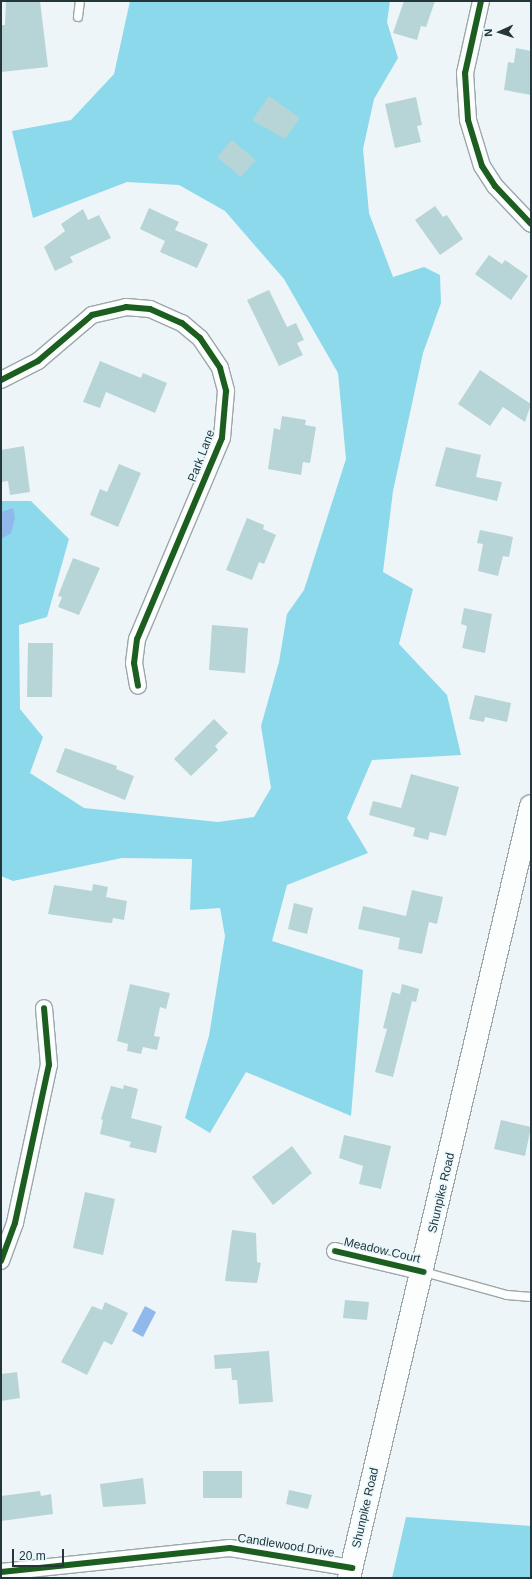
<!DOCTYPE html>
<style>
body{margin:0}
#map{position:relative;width:532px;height:1579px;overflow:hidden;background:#edf5f8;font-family:Helvetica,sans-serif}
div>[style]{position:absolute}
.forest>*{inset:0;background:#8cd9eb}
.water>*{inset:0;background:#91b8eb}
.building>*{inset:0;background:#b7d5d6}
.roads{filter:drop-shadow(1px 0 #9ca7aa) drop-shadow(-1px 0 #9ca7aa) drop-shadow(0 1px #9ca7aa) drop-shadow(0 -1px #9ca7aa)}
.service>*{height:8px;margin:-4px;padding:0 4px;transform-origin:4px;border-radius:4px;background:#fcfefe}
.minor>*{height:16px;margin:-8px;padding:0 8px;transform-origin:8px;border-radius:8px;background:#fcfefe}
.secondary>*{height:22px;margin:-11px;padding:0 11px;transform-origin:11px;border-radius:11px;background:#fcfefe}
.cycleway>*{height:6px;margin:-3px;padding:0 3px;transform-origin:3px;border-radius:3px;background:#1b5e20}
span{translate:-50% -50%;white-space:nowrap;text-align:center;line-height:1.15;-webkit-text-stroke:3px #e8f8fd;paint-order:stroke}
.street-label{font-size:12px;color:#25363a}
.frame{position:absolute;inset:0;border:2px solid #25363a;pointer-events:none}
.north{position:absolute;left:480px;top:12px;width:40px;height:40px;-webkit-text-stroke:3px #e8f8fd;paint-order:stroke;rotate:267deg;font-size:11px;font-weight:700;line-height:16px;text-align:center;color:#25363a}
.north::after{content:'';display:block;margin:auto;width:14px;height:18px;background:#25363a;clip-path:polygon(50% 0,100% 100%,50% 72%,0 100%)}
.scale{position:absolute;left:12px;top:1549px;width:52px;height:18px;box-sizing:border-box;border:2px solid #25363a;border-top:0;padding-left:5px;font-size:12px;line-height:14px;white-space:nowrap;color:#25363a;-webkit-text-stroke:3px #e8f8fd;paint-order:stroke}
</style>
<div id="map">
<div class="forest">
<div style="clip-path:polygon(130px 1px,390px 1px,387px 22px,398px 58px,374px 99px,363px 149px,369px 213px,393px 277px,424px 267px,440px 275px,441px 303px,423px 353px,393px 491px,383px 572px,413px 589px,399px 644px,447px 695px,461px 755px,372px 760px,347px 818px,368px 853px,287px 885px,272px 941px,363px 970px,351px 1116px,246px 1072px,210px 1133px,185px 1118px,209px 1036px,225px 936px,220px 908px,190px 910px,192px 859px,122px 858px,13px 881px,1px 876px,1px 501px,31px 501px,69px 539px,47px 617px,19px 625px,20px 709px,43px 737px,30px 773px,84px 808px,218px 822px,254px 817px,271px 788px,261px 726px,279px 662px,287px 614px,304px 590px,346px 459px,338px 373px,284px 279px,225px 211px,179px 185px,127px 182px,33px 218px,12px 131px,71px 120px,114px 74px)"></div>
<div style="clip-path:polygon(406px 1517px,531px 1526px,531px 1578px,392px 1578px)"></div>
</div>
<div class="water">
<div style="clip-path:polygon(13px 508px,15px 518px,11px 533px,1px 539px,1px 512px)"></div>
<div style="clip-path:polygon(145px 1306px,156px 1312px,143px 1337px,132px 1331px)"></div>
</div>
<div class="building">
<div style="clip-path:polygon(6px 1px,40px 1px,48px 67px,1px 72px,1px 25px,5px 25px)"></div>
<div style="clip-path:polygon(404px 1px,435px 1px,426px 27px,421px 26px,417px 40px,393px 33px)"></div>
<div style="clip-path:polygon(516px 48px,531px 51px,531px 95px,504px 90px,508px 62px,514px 63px)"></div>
<div style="clip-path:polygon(269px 96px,300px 118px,285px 139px,252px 120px)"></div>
<div style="clip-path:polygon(416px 97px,422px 125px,417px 126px,421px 142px,395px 148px,385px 104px)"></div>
<div style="clip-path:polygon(232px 140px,256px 160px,241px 177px,217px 157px)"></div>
<div style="clip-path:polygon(435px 206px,443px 217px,447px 215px,463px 239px,440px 255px,415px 220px)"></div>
<div style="clip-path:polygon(149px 208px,179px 222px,175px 230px,208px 244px,197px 268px,160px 252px,165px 241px,140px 229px)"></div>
<div style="clip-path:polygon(83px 209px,88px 220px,99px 215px,111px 238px,70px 257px,73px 262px,55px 271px,44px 247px,65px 231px,61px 224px)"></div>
<div style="clip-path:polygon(489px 255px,502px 264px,505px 260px,528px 276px,511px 300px,475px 274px)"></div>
<div style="clip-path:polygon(269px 290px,287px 327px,296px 323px,304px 340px,297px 343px,303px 355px,279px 366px,247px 300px)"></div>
<div style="clip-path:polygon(100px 361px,141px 378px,143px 373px,167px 383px,155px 413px,106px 392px,100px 408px,83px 402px)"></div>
<div style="clip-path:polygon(480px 370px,531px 404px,525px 422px,503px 407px,490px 426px,458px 404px)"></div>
<div style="clip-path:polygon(282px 416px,306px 420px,305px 425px,316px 427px,310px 463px,303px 462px,301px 475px,268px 469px,274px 428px,280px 430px)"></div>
<div style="clip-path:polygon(24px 446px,30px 492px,10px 495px,8px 481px,1px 482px,1px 450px)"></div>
<div style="clip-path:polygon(446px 447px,481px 455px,476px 477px,502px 482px,497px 501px,435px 486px)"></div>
<div style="clip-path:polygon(119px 464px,141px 473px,118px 527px,90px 515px,100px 489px,107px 492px)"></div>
<div style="clip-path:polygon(247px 518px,264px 525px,263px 529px,276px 535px,264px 564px,259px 562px,252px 580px,226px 570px)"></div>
<div style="clip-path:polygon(480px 530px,513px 537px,509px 557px,503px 556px,498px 576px,478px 571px,483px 544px,477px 543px)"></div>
<div style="clip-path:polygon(73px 558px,100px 568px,79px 615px,58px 607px,62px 597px,58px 596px)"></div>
<div style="clip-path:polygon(464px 608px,492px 614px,485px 653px,462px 648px,467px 626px,461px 624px)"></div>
<div style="clip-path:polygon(212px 625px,248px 628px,245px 673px,209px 670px)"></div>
<div style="clip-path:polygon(28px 643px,53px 643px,52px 697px,27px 697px)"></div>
<div style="clip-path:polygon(475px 695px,511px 703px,507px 722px,485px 717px,484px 722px,469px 719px)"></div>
<div style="clip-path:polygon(214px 719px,228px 733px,215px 746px,218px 750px,191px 776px,174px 759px)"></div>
<div style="clip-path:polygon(65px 748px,117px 766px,116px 769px,134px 776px,125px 800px,56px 772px)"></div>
<div style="clip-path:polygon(411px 774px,459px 787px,446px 836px,430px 832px,428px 840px,413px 836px,415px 828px,369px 815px,373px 801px,401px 808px)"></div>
<div style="clip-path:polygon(93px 884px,108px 887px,106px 897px,127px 901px,124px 920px,113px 918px,112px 923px,102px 922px,48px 914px,54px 885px,92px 891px)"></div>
<div style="clip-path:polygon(412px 890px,443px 897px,437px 924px,429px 922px,422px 954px,398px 949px,400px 938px,358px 929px,363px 906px,406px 916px)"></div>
<div style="clip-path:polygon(294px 903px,313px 908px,307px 934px,288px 929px)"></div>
<div style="clip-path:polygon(130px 984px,170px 993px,166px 1009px,160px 1007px,154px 1036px,160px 1037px,157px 1050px,143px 1047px,141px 1054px,127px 1051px,128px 1044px,117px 1041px)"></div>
<div style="clip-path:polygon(402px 984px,419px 989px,416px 1002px,412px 1001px,393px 1077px,375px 1072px,387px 1029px,383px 1028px,392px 992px,400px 994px)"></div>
<div style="clip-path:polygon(124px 1085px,138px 1089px,131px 1118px,162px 1126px,156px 1153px,129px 1147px,131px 1142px,100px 1134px,103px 1120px,101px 1119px,111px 1086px,123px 1089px)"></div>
<div style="clip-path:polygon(501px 1120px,531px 1127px,525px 1156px,494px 1149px)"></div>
<div style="clip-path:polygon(344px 1135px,391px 1146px,381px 1189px,359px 1184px,363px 1166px,339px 1158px)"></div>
<div style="clip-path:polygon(292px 1146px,312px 1173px,273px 1205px,252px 1177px)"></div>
<div style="clip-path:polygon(85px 1192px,115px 1199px,103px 1255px,73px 1248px)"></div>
<div style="clip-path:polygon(232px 1230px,256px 1233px,257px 1262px,261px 1263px,257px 1283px,225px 1281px)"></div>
<div style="clip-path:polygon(345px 1300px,369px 1302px,367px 1320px,343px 1318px)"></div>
<div style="clip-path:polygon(105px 1302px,128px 1313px,112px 1345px,104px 1341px,87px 1375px,61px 1362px,92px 1306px,102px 1310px)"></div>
<div style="clip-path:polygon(269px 1351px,273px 1402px,239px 1404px,237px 1380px,232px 1380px,231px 1368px,215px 1369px,214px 1355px)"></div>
<div style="clip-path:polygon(17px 1372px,20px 1398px,1px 1401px,1px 1374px)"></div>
<div style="clip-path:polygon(203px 1471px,242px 1471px,242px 1498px,203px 1498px)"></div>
<div style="clip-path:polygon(143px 1478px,146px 1504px,103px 1507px,100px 1484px)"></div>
<div style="clip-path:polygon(289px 1490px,312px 1495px,308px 1509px,286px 1504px)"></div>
<div style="clip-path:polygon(40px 1491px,41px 1496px,51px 1494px,53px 1514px,1px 1521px,1px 1496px)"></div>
</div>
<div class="roads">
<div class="service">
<div style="left:78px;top:17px;width:16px;rotate:-83deg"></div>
<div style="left:424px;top:1272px;width:86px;rotate:15.5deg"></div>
<div style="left:507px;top:1295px;width:24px;rotate:5deg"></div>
</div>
<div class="minor">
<div style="left:481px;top:1px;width:74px;rotate:102.5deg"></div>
<div style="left:465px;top:73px;width:47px;rotate:86.3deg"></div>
<div style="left:468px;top:120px;width:48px;rotate:73.1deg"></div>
<div style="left:482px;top:166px;width:24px;rotate:57deg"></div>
<div style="left:495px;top:186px;width:52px;rotate:46.5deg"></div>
<div style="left:1px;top:380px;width:42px;rotate:-27.2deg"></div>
<div style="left:38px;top:361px;width:71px;rotate:-40.4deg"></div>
<div style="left:92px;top:315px;width:35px;rotate:-13deg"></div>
<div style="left:126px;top:307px;width:24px;rotate:5deg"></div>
<div style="left:150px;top:309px;width:35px;rotate:24deg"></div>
<div style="left:182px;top:323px;width:23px;rotate:40deg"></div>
<div style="left:200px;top:338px;width:36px;rotate:56deg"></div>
<div style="left:220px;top:368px;width:24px;rotate:75deg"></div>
<div style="left:226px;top:391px;width:47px;rotate:94.9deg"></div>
<div style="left:222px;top:438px;width:218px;rotate:112.9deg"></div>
<div style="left:137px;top:639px;width:24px;rotate:97deg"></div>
<div style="left:134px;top:663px;width:23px;rotate:80deg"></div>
<div style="left:335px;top:1251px;width:91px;rotate:13.3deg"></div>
<div style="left:1px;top:1261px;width:40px;rotate:-69.8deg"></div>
<div style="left:15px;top:1223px;width:162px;rotate:-77.9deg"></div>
<div style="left:49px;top:1065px;width:57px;rotate:-95deg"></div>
<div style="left:1px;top:1572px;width:230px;rotate:-6deg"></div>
<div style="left:230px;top:1548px;width:124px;rotate:9.3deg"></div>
</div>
<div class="secondary">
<div style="left:349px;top:1578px;width:793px;rotate:-76.73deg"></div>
</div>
</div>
<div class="cycleway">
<div style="left:481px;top:1px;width:74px;rotate:102.5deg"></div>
<div style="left:465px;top:73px;width:47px;rotate:86.3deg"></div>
<div style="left:468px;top:120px;width:48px;rotate:73.1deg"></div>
<div style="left:482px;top:166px;width:24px;rotate:57deg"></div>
<div style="left:495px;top:186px;width:52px;rotate:46.5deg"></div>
<div style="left:1px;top:380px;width:42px;rotate:-27.2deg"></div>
<div style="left:38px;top:361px;width:71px;rotate:-40.4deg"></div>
<div style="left:92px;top:315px;width:35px;rotate:-13deg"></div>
<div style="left:126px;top:307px;width:24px;rotate:5deg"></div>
<div style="left:150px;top:309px;width:35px;rotate:24deg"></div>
<div style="left:182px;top:323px;width:23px;rotate:40deg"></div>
<div style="left:200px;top:338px;width:36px;rotate:56deg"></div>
<div style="left:220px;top:368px;width:24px;rotate:75deg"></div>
<div style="left:226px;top:391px;width:47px;rotate:94.9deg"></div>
<div style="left:222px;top:438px;width:218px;rotate:112.9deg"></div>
<div style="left:137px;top:639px;width:24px;rotate:97deg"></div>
<div style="left:134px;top:663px;width:23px;rotate:80deg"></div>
<div style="left:335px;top:1251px;width:91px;rotate:13.3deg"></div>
<div style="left:1px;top:1261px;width:40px;rotate:-69.8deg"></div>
<div style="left:15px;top:1223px;width:162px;rotate:-77.9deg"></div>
<div style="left:49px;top:1065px;width:57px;rotate:-95deg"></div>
<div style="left:1px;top:1572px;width:230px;rotate:-6deg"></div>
<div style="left:230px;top:1548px;width:124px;rotate:9.3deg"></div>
</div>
<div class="street-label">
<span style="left:202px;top:456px;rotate:-69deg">Park Lane</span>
<span style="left:442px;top:1193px;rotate:-77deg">Shunpike Road</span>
<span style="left:382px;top:1251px;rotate:13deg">Meadow Court</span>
<span style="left:366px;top:1508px;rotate:-77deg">Shunpike Road</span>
<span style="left:286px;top:1546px;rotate:9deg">Candlewood Drive</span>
</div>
<div class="frame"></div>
<div class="north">N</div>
<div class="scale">20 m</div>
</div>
